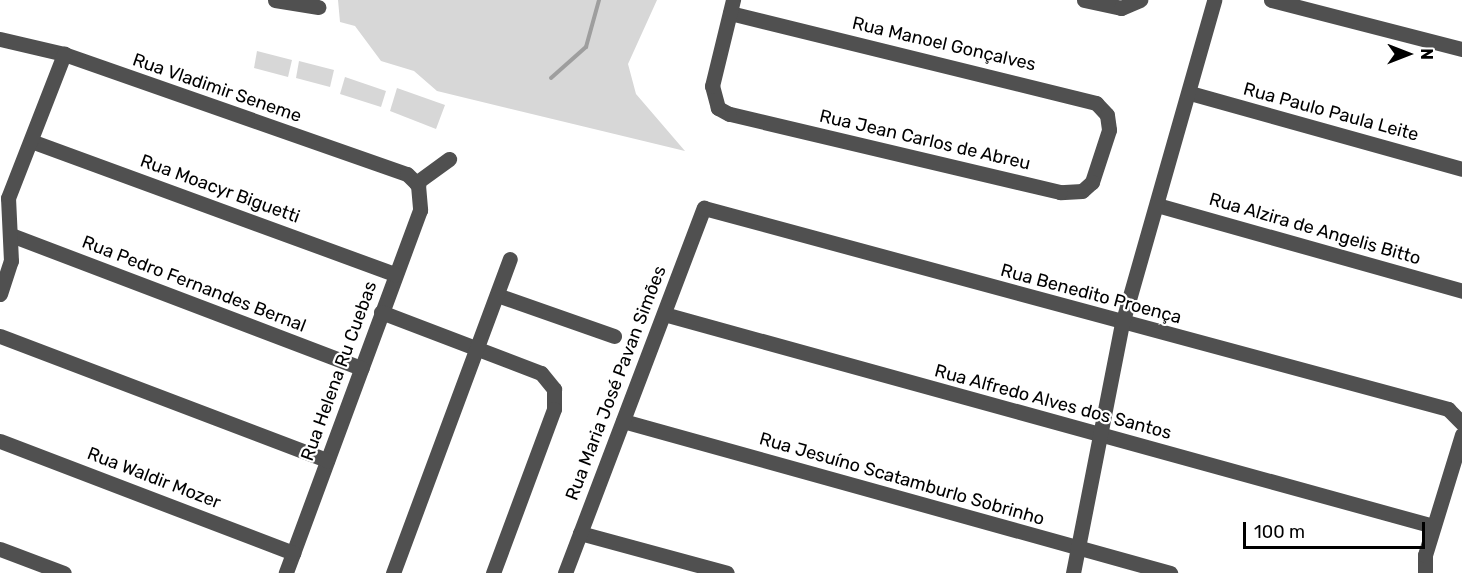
<!DOCTYPE html>
<meta charset="utf-8">
<style>
body{margin:0}
#map{position:relative;width:1462px;height:573px;overflow:hidden;background:#fff;font-family:Rubik,sans-serif}
div>[style]{position:absolute}
.green>*{inset:0;background:#d7d7d7}
.stream>*{height:4px;margin:-2px;padding:0 2px;transform-origin:2px;border-radius:2px;background:#9e9e9e}
.minor>*{height:15px;margin:-7.5px;padding:0 7.5px;transform-origin:7.5px;border-radius:7.5px;background:#505050}
span{translate:-50% -50%;white-space:nowrap;text-align:center;line-height:1.15;-webkit-text-stroke:4.5px #fff;paint-order:stroke}
.street-label{font-size:18px;color:#000}
.north{position:absolute;left:1378px;top:24px;width:60px;height:60px;-webkit-text-stroke:4px #fff;paint-order:stroke;rotate:90deg;font-size:16px;font-weight:700;line-height:24px;text-align:center;color:#000}
.north::after{content:'';display:block;margin:auto;width:21px;height:27px;background:#000;clip-path:polygon(50% 0,100% 100%,50% 72%,0 100%)}
.scale{position:absolute;left:1243px;top:522px;width:182px;height:27px;box-sizing:border-box;border:3px solid #000;border-top:0;padding-left:8px;font-size:18px;line-height:21px;white-space:nowrap;color:#000;-webkit-text-stroke:4px #fff;paint-order:stroke}
</style>
<div id="map">
<div class="green">
<div style="clip-path:polygon(338px 0,657px 0,628px 64px,636px 94px,685px 151px,437px 91px,414px 71px,381px 61px,355px 26px,340px 22px)"></div>
<div style="clip-path:polygon(257px 51px,292px 60px,288px 77px,254px 68px)"></div>
<div style="clip-path:polygon(299px 61px,334px 70px,330px 87px,296px 78px)"></div>
<div style="clip-path:polygon(345px 77px,386px 91px,381px 107px,340px 94px)"></div>
<div style="clip-path:polygon(397px 88px,445px 105px,436px 129px,390px 111px)"></div>
</div>
<div class="stream">
<div style="left:551px;top:78px;width:47px;rotate:-41.5deg"></div>
<div style="left:586px;top:47px;width:49px;rotate:-74.5deg"></div>
</div>
<div class="minor">
<div style="left:275px;top:0;width:44px;rotate:9.2deg"></div>
<div style="left:1084px;top:0;width:38px;rotate:12deg"></div>
<div style="left:1121px;top:8px;width:21px;rotate:-23deg"></div>
<div style="left:1271px;top:0;width:197px;rotate:14.4deg"></div>
<div style="left:730px;top:13px;width:377px;rotate:13.8deg"></div>
<div style="left:1096px;top:103px;width:16px;rotate:47deg"></div>
<div style="left:1107px;top:115px;width:15px;rotate:82deg"></div>
<div style="left:1109px;top:130px;width:55px;rotate:108.1deg"></div>
<div style="left:1092px;top:182px;width:13px;rotate:138deg"></div>
<div style="left:1082px;top:191px;width:22px;rotate:177deg"></div>
<div style="left:1060px;top:192px;width:340px;rotate:-166.7deg"></div>
<div style="left:729px;top:114px;width:13px;rotate:-151deg"></div>
<div style="left:718px;top:108px;width:23px;rotate:-105deg"></div>
<div style="left:712px;top:86px;width:89px;rotate:-76.3deg"></div>
<div style="left:0;top:39px;width:66px;rotate:13.2deg"></div>
<div style="left:64px;top:54px;width:363px;rotate:19.3deg"></div>
<div style="left:407px;top:174px;width:16px;rotate:45deg"></div>
<div style="left:418px;top:185px;width:25px;rotate:85deg"></div>
<div style="left:420px;top:210px;width:387px;rotate:110.3deg"></div>
<div style="left:1190px;top:93px;width:282px;rotate:15.6deg"></div>
<div style="left:31px;top:141px;width:388px;rotate:20.1deg"></div>
<div style="left:416px;top:183px;width:41px;rotate:-36deg"></div>
<div style="left:1157px;top:205px;width:317px;rotate:15.7deg"></div>
<div style="left:11px;top:235px;width:375px;rotate:20.8deg"></div>
<div style="left:0;top:294px;width:35px;rotate:-72deg"></div>
<div style="left:11px;top:261px;width:63px;rotate:-92.7deg"></div>
<div style="left:8px;top:198px;width:155px;rotate:-68.7deg"></div>
<div style="left:497px;top:295px;width:124px;rotate:19.3deg"></div>
<div style="left:381px;top:312px;width:171px;rotate:20.9deg"></div>
<div style="left:541px;top:373px;width:21px;rotate:51deg"></div>
<div style="left:554px;top:389px;width:20px;rotate:90deg"></div>
<div style="left:554px;top:409px;width:175px;rotate:110.4deg"></div>
<div style="left:664px;top:314px;width:798px;rotate:15.41deg"></div>
<div style="left:0;top:336px;width:350px;rotate:20.8deg"></div>
<div style="left:623px;top:421px;width:568px;rotate:15.53deg"></div>
<div style="left:0;top:441px;width:314px;rotate:20.9deg"></div>
<div style="left:580px;top:533px;width:152px;rotate:15.2deg"></div>
<div style="left:0;top:549px;width:68px;rotate:20.6deg"></div>
<div style="left:393px;top:573px;width:335px;rotate:-69.6deg"></div>
<div style="left:565px;top:573px;width:391px;rotate:-69.2deg"></div>
<div style="left:704px;top:208px;width:771px;rotate:15.12deg"></div>
<div style="left:1448px;top:409px;width:20px;rotate:45deg"></div>
<div style="left:1073px;top:573px;width:254px;rotate:-78.9deg"></div>
<div style="left:1122px;top:324px;width:337px;rotate:-74.1deg"></div>
<div style="left:1425px;top:573px;width:18px;rotate:-90deg"></div>
<div style="left:1425px;top:555px;width:126px;rotate:-72.9deg"></div>
</div>
<div class="street-label">
<span style="left:944px;top:44px;rotate:13deg">Rua Manoel Gonçalves</span>
<span style="left:217px;top:88px;rotate:19deg">Rua Vladimir Seneme</span>
<span style="left:1331px;top:112px;rotate:15deg">Rua Paulo Paula Leite</span>
<span style="left:925px;top:140px;rotate:13deg">Rua Jean Carlos de Abreu</span>
<span style="left:220px;top:189px;rotate:20deg">Rua Moacyr Biguetti</span>
<span style="left:1315px;top:229px;rotate:16deg">Rua Alzira de Angelis Bitto</span>
<span style="left:194px;top:284px;rotate:21deg">Rua Pedro Fernandes Bernal</span>
<span style="left:1091px;top:294px;rotate:15deg">Rua Benedito Proença</span>
<span style="left:339px;top:371px;rotate:-70deg">Rua Helena Ru Cuebas</span>
<span style="left:616px;top:383px;rotate:-69deg">Rua Maria José Pavan Simões</span>
<span style="left:1053px;top:402px;rotate:15deg">Rua Alfredo Alves dos Santos</span>
<span style="left:154px;top:478px;rotate:21deg">Rua Waldir Mozer</span>
<span style="left:902px;top:479px;rotate:16deg">Rua Jesuíno Scatamburlo Sobrinho</span>
</div>
<div class="north">N</div>
<div class="scale">100 m</div>
</div>
